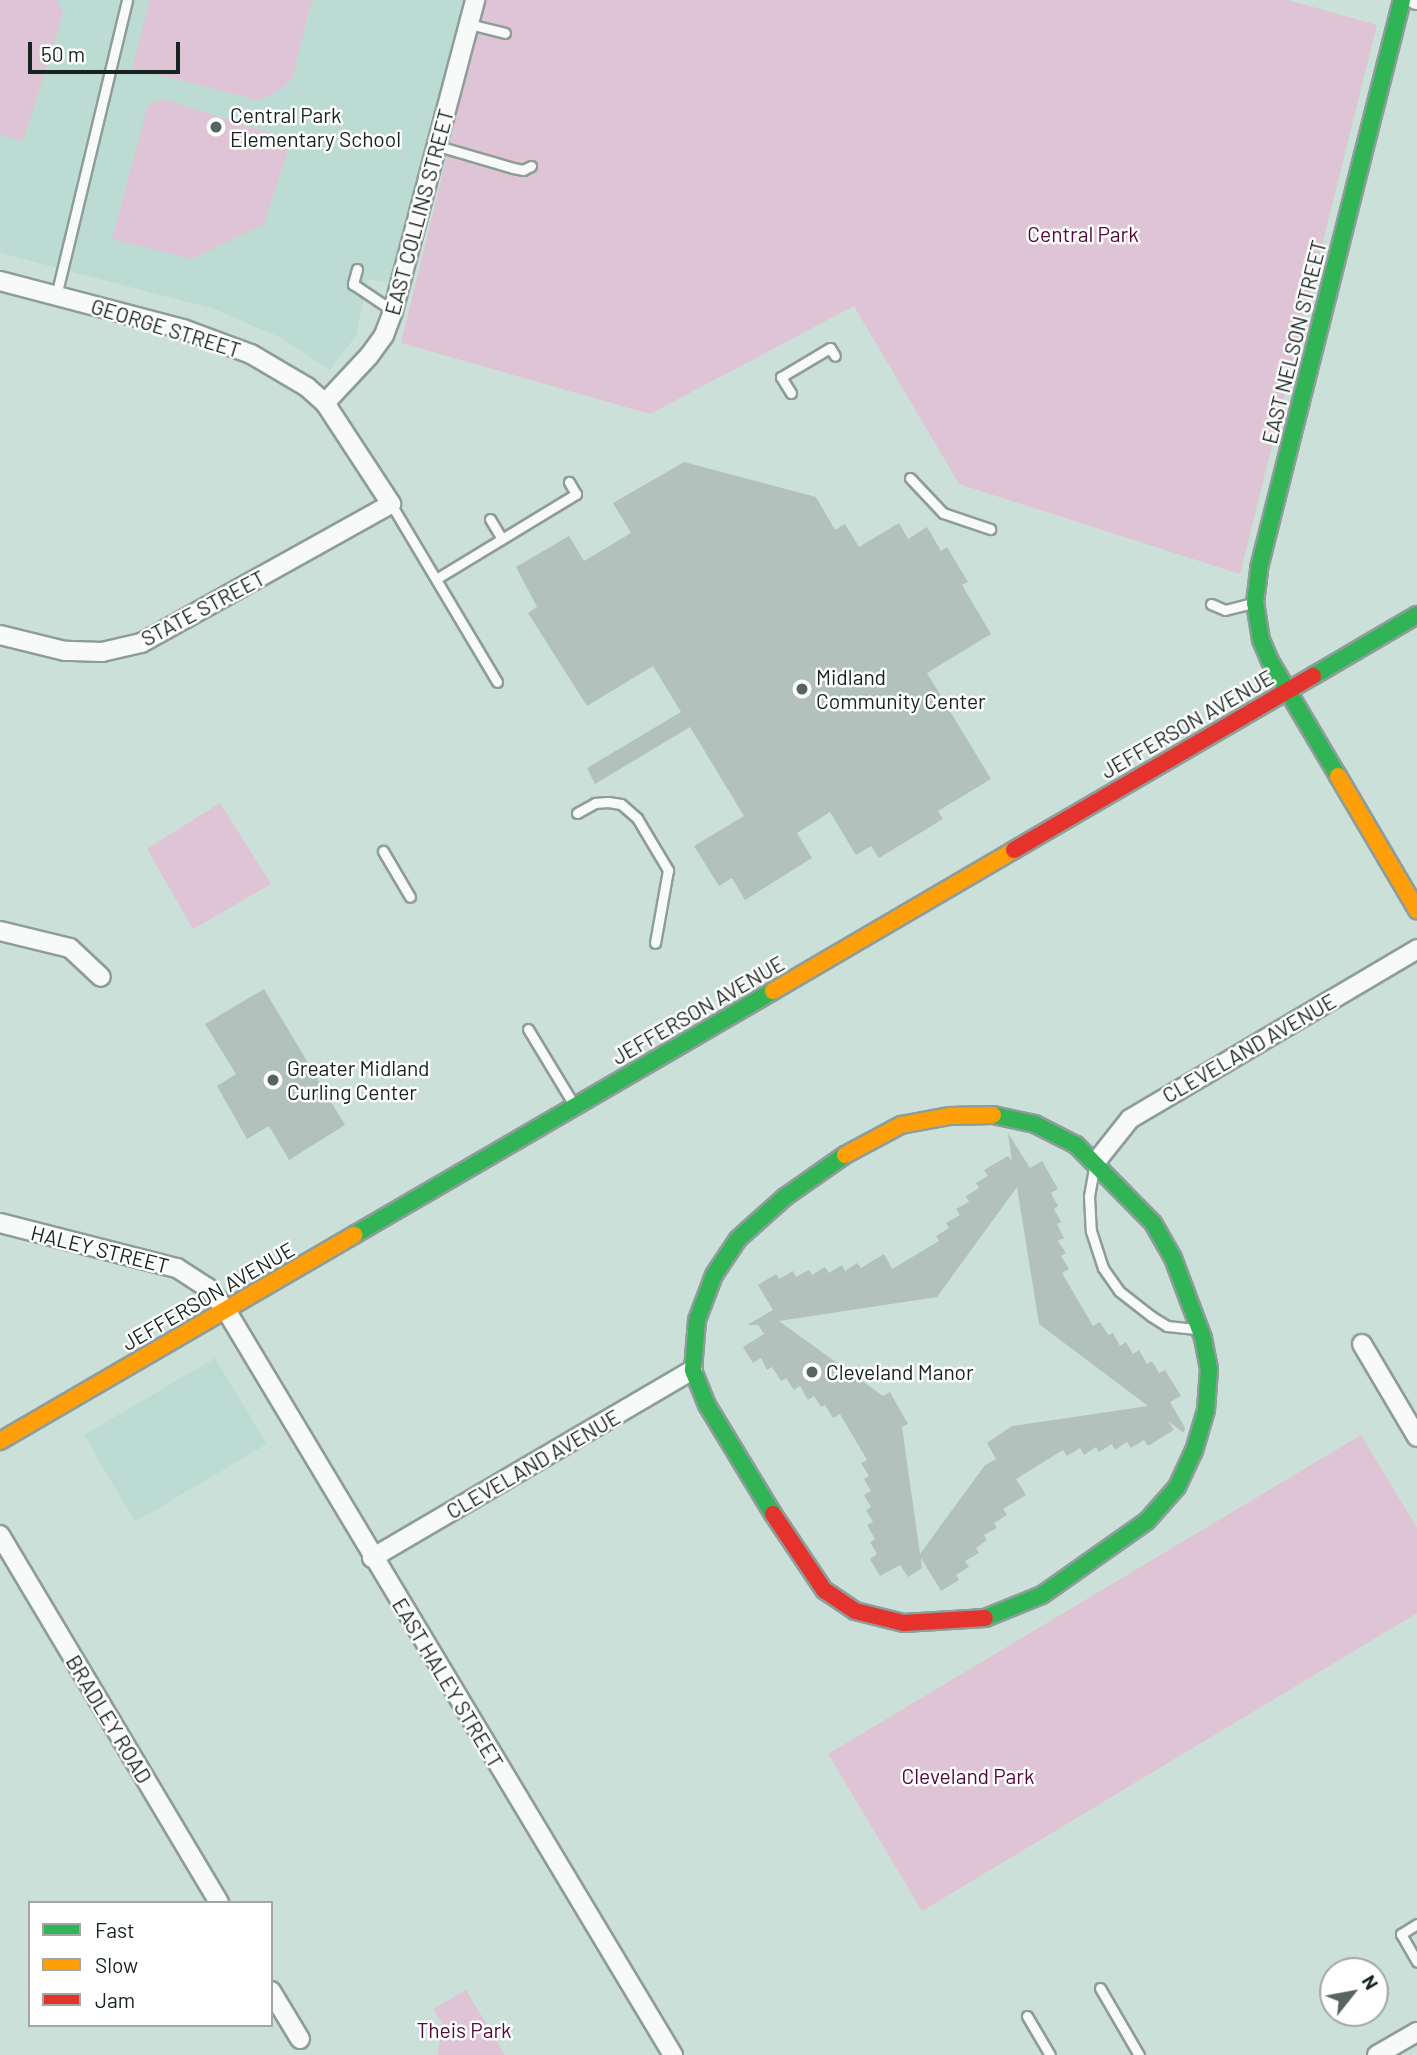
<!DOCTYPE html>
<style>
body{margin:0}
#map{position:relative;width:1417px;height:2055px;overflow:hidden;background:#cce0da;font-family:Barlow,sans-serif}
div>[style]{position:absolute}
.built>*{inset:0;background:#bcdcd3}
.green>*{inset:0;background:#dec4d4}
.building>*{inset:0;background:#b2c1bc}
.roads{filter:drop-shadow(2px 0 #8e9d99) drop-shadow(-2px 0 #8e9d99) drop-shadow(0 2px #8e9d99) drop-shadow(0 -2px #8e9d99)}
.lane>*{height:9px;margin:-4.5px;padding:0 4.5px;transform-origin:4.5px;border-radius:4.5px;background:#f7faf9}
.street>*{height:18px;margin:-9px;padding:0 9px;transform-origin:9px;border-radius:9px;background:#f7faf9}
.fast>*{height:16px;margin:-8px;padding:0 8px;transform-origin:8px;border-radius:8px;background:#30b455}
.slow>*{height:16px;margin:-8px;padding:0 8px;transform-origin:8px;border-radius:8px;background:#ff9f0a}
.jam>*{height:16px;margin:-8px;padding:0 8px;transform-origin:8px;border-radius:8px;background:#e5322d}
.dots>*{width:19px;height:19px;translate:-50% -50%;box-sizing:border-box;border:4px solid #fff;border-radius:50%}
span{translate:-50% -50%;white-space:nowrap;text-align:center;line-height:1.15;-webkit-text-stroke:5px #fff;paint-order:stroke}
.poi-label{font-size:21px;color:#16231f}
.left{translate:0 -50%;text-align:left}
.street-label{font-size:21px;color:#16231f}
.park-label{font-size:21px;color:#56073b}
.legend{position:absolute;left:28px;top:1901px;width:245px;height:126px;box-sizing:border-box;background:#fff;border:2px solid #a2a7a5;margin:0;padding:9px 12px;list-style:none;font-size:21px;color:#16231f}
.legend li{display:flex;align-items:center;gap:14px;height:35px}
.legend b{width:35px;border:2px solid #a2a7a5}
.north{position:absolute;left:1319px;top:1957px;width:70px;height:70px;box-sizing:border-box;background:#fff;border:2px solid #a2a7a5;border-radius:50%;rotate:59deg;font-size:19px;font-weight:700;line-height:28px;text-align:center;color:#16231f}
.north::after{content:'';display:block;margin:auto;width:24px;height:32px;background:#566560;clip-path:polygon(50% 0,100% 100%,50% 72%,0 100%)}
.scale{position:absolute;left:28px;top:42px;width:152px;height:32px;box-sizing:border-box;border:4px solid #16231f;border-top:0;padding-left:9px;font-size:21px;line-height:24px;white-space:nowrap;color:#16231f;-webkit-text-stroke:5px #fff;paint-order:stroke}
</style>
<div id="map">
<div class="built">
<div style="clip-path:polygon(0 0,464px 0,392px 283px,368px 279px,356px 336px,330px 370px,281px 338px,214px 309px,0 253px)"></div>
<div style="clip-path:polygon(215px 1358px,267px 1444px,135px 1522px,84px 1435px)"></div>
</div>
<div class="green">
<div style="clip-path:polygon(0 0,57px 0,63px 14px,23px 142px,0 134px)"></div>
<div style="clip-path:polygon(150px 0,312px 0,292px 79px,276px 93px,257px 100px,132px 68px)"></div>
<div style="clip-path:polygon(485px 0,1288px 0,1377px 25px,1240px 574px,959px 484px,854px 306px,650px 414px,401px 343px)"></div>
<div style="clip-path:polygon(164px 99px,291px 140px,264px 224px,192px 259px,112px 239px,148px 105px)"></div>
<div style="clip-path:polygon(220px 803px,271px 884px,193px 929px,147px 849px)"></div>
<div style="clip-path:polygon(1361px 1435px,1417px 1528px,1417px 1613px,922px 1911px,828px 1754px)"></div>
<div style="clip-path:polygon(466px 1990px,505px 2055px,438px 2055px,442px 2023px,433px 2009px)"></div>
</div>
<div class="building">
<div style="clip-path:polygon(684px 462px,816px 497px,835px 530px,845px 524px,859px 547px,899px 523px,908px 539px,927px 527px,941px 551px,947px 547px,968px 582px,962px 585px,991px 634px,927px 673px,991px 779px,938px 811px,943px 819px,879px 858px,871px 846px,856px 855px,830px 812px,797px 833px,812px 858px,745px 900px,732px 878px,719px 886px,694px 846px,744px 816px,690px 727px,595px 784px,587px 768px,681px 712px,653px 666px,587px 706px,528px 613px,537px 607px,516px 567px,569px 536px,584px 561px,631px 533px,613px 503px)"></div>
<div style="clip-path:polygon(264px 989px,345px 1125px,289px 1160px,269px 1126px,247px 1139px,217px 1086px,236px 1074px,205px 1024px)"></div>
<div style="clip-path:polygon(evenodd,1008px 1133px,1030px 1168px,1042px 1161px,1058px 1189px,1051px 1193px,1058px 1206px,1054px 1209px,1061px 1222px,1057px 1224px,1064px 1238px,1058px 1241px,1066px 1253px,1061px 1256px,1069px 1269px,1062px 1273px,1093px 1326px,1100px 1322px,1108px 1335px,1113px 1333px,1120px 1346px,1126px 1342px,1133px 1354px,1139px 1350px,1147px 1364px,1152px 1361px,1159px 1373px,1165px 1370px,1181px 1396px,1170px 1402px,1185px 1428px,1184px 1433px,1168px 1421px,1174px 1430px,1148px 1446px,1144px 1440px,1131px 1448px,1127px 1442px,1115px 1450px,1112px 1444px,1099px 1452px,1096px 1447px,1084px 1455px,1080px 1448px,1067px 1456px,1063px 1450px,1016px 1479px,1026px 1495px,1003px 1509px,1007px 1515px,994px 1523px,997px 1528px,984px 1535px,987px 1540px,976px 1548px,979px 1553px,965px 1561px,969px 1567px,956px 1575px,959px 1580px,941px 1591px,921px 1558px,922px 1568px,908px 1577px,900px 1565px,880px 1576px,870px 1559px,877px 1554px,870px 1542px,875px 1539px,867px 1525px,873px 1522px,866px 1510px,871px 1507px,864px 1495px,871px 1491px,864px 1479px,869px 1476px,861px 1463px,867px 1460px,840px 1414px,833px 1418px,825px 1405px,821px 1407px,814px 1396px,808px 1400px,800px 1386px,794px 1390px,786px 1378px,781px 1381px,772px 1367px,767px 1370px,761px 1358px,753px 1363px,743px 1347px,764px 1334px,758px 1325px,747px 1325px,773px 1310px,758px 1285px,776px 1274px,779px 1279px,793px 1271px,796px 1277px,809px 1270px,812px 1275px,825px 1267px,829px 1273px,842px 1265px,845px 1271px,857px 1263px,861px 1268px,884px 1254px,892px 1269px,939px 1241px,936px 1236px,949px 1228px,946px 1223px,960px 1215px,956px 1209px,969px 1202px,966px 1196px,979px 1188px,976px 1183px,988px 1176px,984px 1170px,1008px 1156px,1012px 1161px,1008px 1133px,1017px 1187px,1039px 1324px,1148px 1406px,1012px 1426px,987px 1443px,996px 1459px,985px 1465px,920px 1554px,902px 1427px,908px 1424px,890px 1392px,883px 1396px,779px 1321px,937px 1297px,1017px 1187px)"></div>
</div>
<div class="roads">
<div class="lane">
<div style="left:469px;top:24px;width:37px;rotate:14deg"></div>
<div style="left:438px;top:146px;width:78px;rotate:16.3deg"></div>
<div style="left:513px;top:168px;width:10px;rotate:11deg"></div>
<div style="left:523px;top:170px;width:9px;rotate:-27deg"></div>
<div style="left:357px;top:269px;width:16px;rotate:105deg"></div>
<div style="left:353px;top:284px;width:48px;rotate:34deg"></div>
<div style="left:56px;top:296px;width:304px;rotate:-76.5deg"></div>
<div style="left:791px;top:393px;width:19px;rotate:-122deg"></div>
<div style="left:781px;top:377px;width:57px;rotate:-30.6deg"></div>
<div style="left:830px;top:348px;width:9px;rotate:58deg"></div>
<div style="left:910px;top:478px;width:48px;rotate:46.7deg"></div>
<div style="left:943px;top:513px;width:50px;rotate:18.8deg"></div>
<div style="left:391px;top:504px;width:207px;rotate:59.2deg"></div>
<div style="left:490px;top:519px;width:23px;rotate:59deg"></div>
<div style="left:436px;top:579px;width:164px;rotate:-31.3deg"></div>
<div style="left:576px;top:494px;width:14px;rotate:-120deg"></div>
<div style="left:1211px;top:604px;width:15px;rotate:23deg"></div>
<div style="left:1225px;top:610px;width:29px;rotate:-14deg"></div>
<div style="left:577px;top:813px;width:21px;rotate:-29deg"></div>
<div style="left:595px;top:803px;width:13px;rotate:-4deg"></div>
<div style="left:608px;top:802px;width:13px;rotate:9deg"></div>
<div style="left:621px;top:804px;width:21px;rotate:41deg"></div>
<div style="left:637px;top:818px;width:61px;rotate:59.2deg"></div>
<div style="left:668px;top:870px;width:74px;rotate:100.1deg"></div>
<div style="left:383px;top:851px;width:53px;rotate:59.6deg"></div>
<div style="left:528px;top:1029px;width:89px;rotate:58.8deg"></div>
<div style="left:1094px;top:1168px;width:28px;rotate:100deg"></div>
<div style="left:1089px;top:1196px;width:35px;rotate:87deg"></div>
<div style="left:1091px;top:1231px;width:39px;rotate:72deg"></div>
<div style="left:1103px;top:1268px;width:28px;rotate:55deg"></div>
<div style="left:1119px;top:1291px;width:41px;rotate:38deg"></div>
<div style="left:1151px;top:1316px;width:19px;rotate:32deg"></div>
<div style="left:1167px;top:1326px;width:31px;rotate:6deg"></div>
<div style="left:1417px;top:1924px;width:19px;rotate:148deg"></div>
<div style="left:1401px;top:1934px;width:32px;rotate:60deg"></div>
<div style="left:1100px;top:1988px;width:78px;rotate:59.8deg"></div>
<div style="left:1027px;top:2016px;width:45px;rotate:59.5deg"></div>
</div>
<div class="street">
<div style="left:1416px;top:0;width:1px"></div>
<div style="left:0;top:281px;width:189px;rotate:14.7deg"></div>
<div style="left:183px;top:329px;width:72px;rotate:20.2deg"></div>
<div style="left:251px;top:354px;width:65px;rotate:30.5deg"></div>
<div style="left:307px;top:387px;width:24px;rotate:42deg"></div>
<div style="left:325px;top:403px;width:121px;rotate:56.8deg"></div>
<div style="left:391px;top:504px;width:286px;rotate:150.9deg"></div>
<div style="left:141px;top:643px;width:40px;rotate:167deg"></div>
<div style="left:102px;top:652px;width:37px;rotate:-178deg"></div>
<div style="left:65px;top:651px;width:67px;rotate:-166.2deg"></div>
<div style="left:325px;top:403px;width:64px;rotate:-46.9deg"></div>
<div style="left:369px;top:356px;width:26px;rotate:-54deg"></div>
<div style="left:384px;top:335px;width:26px;rotate:-69deg"></div>
<div style="left:393px;top:311px;width:322px;rotate:-75.2deg"></div>
<div style="left:0;top:931px;width:72px;rotate:13.7deg"></div>
<div style="left:70px;top:948px;width:42px;rotate:43.1deg"></div>
<div style="left:1095px;top:1163px;width:56px;rotate:-51.5deg"></div>
<div style="left:1130px;top:1119px;width:334px;rotate:-30.6deg"></div>
<div style="left:0;top:1223px;width:183px;rotate:14.3deg"></div>
<div style="left:177px;top:1268px;width:37px;rotate:33deg"></div>
<div style="left:208px;top:1288px;width:28px;rotate:51deg"></div>
<div style="left:226px;top:1310px;width:869px;rotate:59.04deg"></div>
<div style="left:1362px;top:1344px;width:108px;rotate:59.4deg"></div>
<div style="left:0;top:1535px;width:428px;rotate:59.2deg"></div>
<div style="left:372px;top:1558px;width:372px;rotate:-30.4deg"></div>
<div style="left:271px;top:1991px;width:56px;rotate:58.9deg"></div>
<div style="left:1377px;top:2055px;width:46px;rotate:-29.9deg"></div>
</div>
<div class="fast">
<div style="left:1313px;top:676px;width:121px;rotate:-30.4deg"></div>
<div style="left:1338px;top:776px;width:134px;rotate:-120.6deg"></div>
<div style="left:1270px;top:661px;width:23px;rotate:-113deg"></div>
<div style="left:1261px;top:640px;width:37px;rotate:-99deg"></div>
<div style="left:1255px;top:603px;width:35px;rotate:-83deg"></div>
<div style="left:1259px;top:568px;width:586px;rotate:-75.87deg"></div>
<div style="left:354px;top:1235px;width:485px;rotate:-30.2deg"></div>
<div style="left:773px;top:1514px;width:127px;rotate:-121.2deg"></div>
<div style="left:707px;top:1405px;width:38px;rotate:-112deg"></div>
<div style="left:693px;top:1370px;width:50px;rotate:-85.4deg"></div>
<div style="left:697px;top:1320px;width:48px;rotate:-69.3deg"></div>
<div style="left:714px;top:1275px;width:43px;rotate:-56.3deg"></div>
<div style="left:738px;top:1239px;width:63px;rotate:-41.8deg"></div>
<div style="left:785px;top:1197px;width:73px;rotate:-35deg"></div>
<div style="left:985px;top:1618px;width:61px;rotate:-22deg"></div>
<div style="left:1042px;top:1595px;width:128px;rotate:-35.2deg"></div>
<div style="left:1147px;top:1521px;width:45px;rotate:-48.6deg"></div>
<div style="left:1177px;top:1487px;width:40px;rotate:-65deg"></div>
<div style="left:1194px;top:1451px;width:43px;rotate:-73.7deg"></div>
<div style="left:1206px;top:1410px;width:41px;rotate:-85.8deg"></div>
<div style="left:1209px;top:1369px;width:32px;rotate:-101deg"></div>
<div style="left:1203px;top:1338px;width:85px;rotate:-110.6deg"></div>
<div style="left:1173px;top:1258px;width:40px;rotate:-119.7deg"></div>
<div style="left:1153px;top:1223px;width:110px;rotate:-134.6deg"></div>
<div style="left:1076px;top:1145px;width:46px;rotate:-152.9deg"></div>
<div style="left:1035px;top:1124px;width:43px;rotate:-167.9deg"></div>
</div>
<div class="slow">
<div style="left:1338px;top:776px;width:156px;rotate:59.5deg"></div>
<div style="left:773px;top:991px;width:279px;rotate:-30.3deg"></div>
<div style="left:845px;top:1155px;width:64px;rotate:-28.2deg"></div>
<div style="left:901px;top:1125px;width:50px;rotate:-10.4deg"></div>
<div style="left:950px;top:1116px;width:43px;rotate:-1.3deg"></div>
<div style="left:0;top:1441px;width:410px;rotate:-30.2deg"></div>
</div>
<div class="jam">
<div style="left:1014px;top:850px;width:346px;rotate:-30.2deg"></div>
<div style="left:773px;top:1514px;width:92px;rotate:56.1deg"></div>
<div style="left:824px;top:1590px;width:37px;rotate:34deg"></div>
<div style="left:855px;top:1611px;width:50px;rotate:13.8deg"></div>
<div style="left:904px;top:1623px;width:81px;rotate:-3.5deg"></div>
</div>
</div>
<div class="dots">
<div style="left:216px;top:127px;background:#566560"></div>
<div style="left:802px;top:689px;background:#566560"></div>
<div style="left:273px;top:1080px;background:#566560"></div>
<div style="left:812px;top:1372px;background:#566560"></div>
</div>
<div class="poi-label">
<span class="left" style="left:230px;top:127px">Central Park<br>Elementary School</span>
<span class="left" style="left:816px;top:689px">Midland<br>Community Center</span>
<span class="left" style="left:287px;top:1080px">Greater Midland<br>Curling Center</span>
<span class="left" style="left:826px;top:1372px">Cleveland Manor</span>
</div>
<div class="street-label">
<span style="left:419px;top:212px;rotate:-75deg">EAST COLLINS STREET</span>
<span style="left:166px;top:328px;rotate:17deg">GEORGE STREET</span>
<span style="left:1294px;top:342px;rotate:-76deg">EAST NELSON STREET</span>
<span style="left:203px;top:608px;rotate:-28deg">STATE STREET</span>
<span style="left:1187px;top:724px;rotate:-30deg">JEFFERSON AVENUE</span>
<span style="left:698px;top:1010px;rotate:-30deg">JEFFERSON AVENUE</span>
<span style="left:1249px;top:1048px;rotate:-30deg">CLEVELAND AVENUE</span>
<span style="left:100px;top:1249px;rotate:14deg">HALEY STREET</span>
<span style="left:208px;top:1296px;rotate:-30deg">JEFFERSON AVENUE</span>
<span style="left:533px;top:1464px;rotate:-30deg">CLEVELAND AVENUE</span>
<span style="left:448px;top:1683px;rotate:59deg">EAST HALEY STREET</span>
<span style="left:109px;top:1719px;rotate:59deg">BRADLEY ROAD</span>
</div>
<div class="park-label">
<span style="left:1083px;top:234px">Central Park</span>
<span style="left:968px;top:1776px">Cleveland Park</span>
<span style="left:464px;top:2030px">Theis Park</span>
</div>
<ul class="legend">
<li><b style="height:9px;background:#30b455"></b>Fast</li>
<li><b style="height:9px;background:#ff9f0a"></b>Slow</li>
<li><b style="height:9px;background:#e5322d"></b>Jam</li>
</ul>
<div class="north">N</div>
<div class="scale">50 m</div>
</div>
